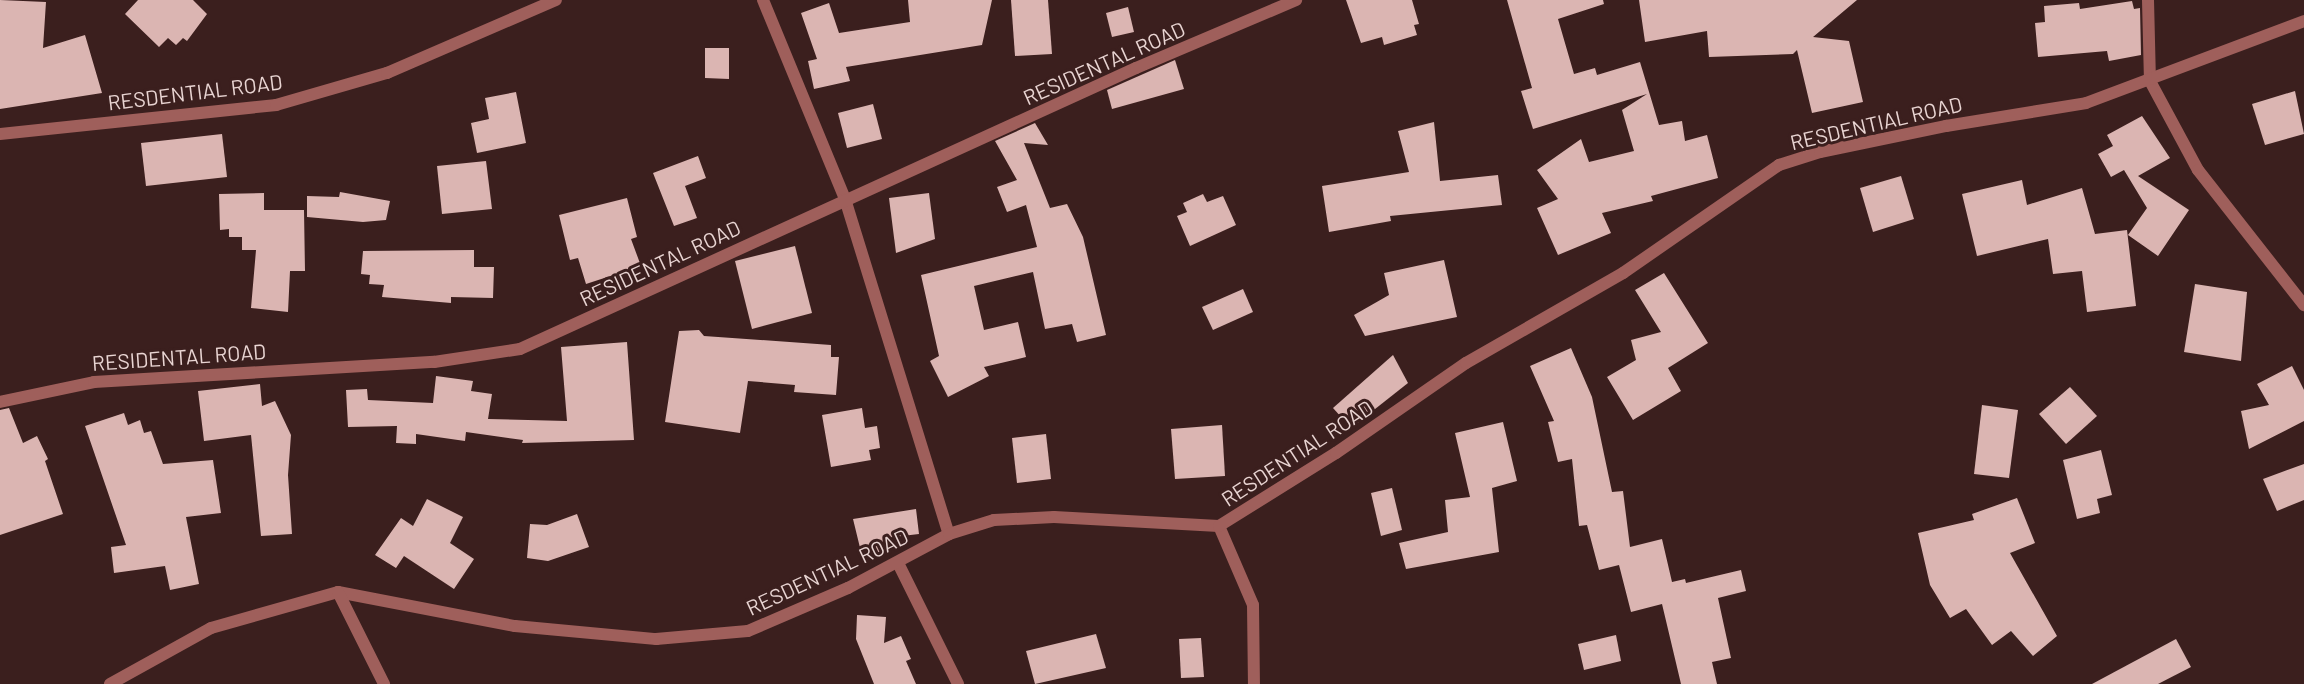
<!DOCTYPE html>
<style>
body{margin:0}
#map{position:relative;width:2304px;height:684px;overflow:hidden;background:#3b1f1e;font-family:Barlow,sans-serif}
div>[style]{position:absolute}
.building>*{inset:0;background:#dbb5b2}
.minor>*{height:12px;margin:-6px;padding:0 6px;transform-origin:6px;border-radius:6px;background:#9f5f5b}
span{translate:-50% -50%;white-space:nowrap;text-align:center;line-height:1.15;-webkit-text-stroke:6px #3b1f1e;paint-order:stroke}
.street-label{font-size:21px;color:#e9d5d3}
</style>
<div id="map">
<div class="building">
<div style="clip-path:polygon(0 0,46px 2px,43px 48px,85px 35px,102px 93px,0 109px)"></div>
<div style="clip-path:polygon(138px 0,193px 0,207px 14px,187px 41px,183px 38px,176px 45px,168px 38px,159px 47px,125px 14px)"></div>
<div style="clip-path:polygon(908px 0,992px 0,982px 45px,846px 67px,850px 81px,814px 89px,808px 61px,817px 59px,801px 13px,829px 3px,839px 33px,910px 22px)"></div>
<div style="clip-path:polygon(1011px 0,1048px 0,1052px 54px,1015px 56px)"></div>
<div style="clip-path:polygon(1346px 0,1412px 0,1419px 24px,1414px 25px,1417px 35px,1384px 45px,1382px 37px,1361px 43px)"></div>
<div style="clip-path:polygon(1507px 0,1603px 0,1604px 4px,1558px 19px,1574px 74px,1595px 68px,1597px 75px,1640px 62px,1659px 125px,1682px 121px,1685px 141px,1707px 135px,1718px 178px,1651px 196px,1653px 201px,1602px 213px,1611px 233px,1558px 255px,1537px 208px,1558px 199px,1537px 170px,1581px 139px,1589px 162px,1634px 151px,1622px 110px,1647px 94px,1533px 129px,1521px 91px,1532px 88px)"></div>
<div style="clip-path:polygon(1639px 0,1857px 0,1813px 37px,1849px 41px,1863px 102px,1812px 113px,1797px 50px,1793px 54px,1709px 57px,1707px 31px,1645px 42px)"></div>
<div style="clip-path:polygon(2132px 1px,2134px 9px,2140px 8px,2141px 55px,2109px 61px,2107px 51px,2038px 57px,2035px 23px,2045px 22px,2044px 6px,2079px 3px,2080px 9px)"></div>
<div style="clip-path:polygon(1128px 7px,1134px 32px,1112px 37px,1106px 13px)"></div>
<div style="clip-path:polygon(705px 48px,729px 48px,729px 79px,705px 78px)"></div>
<div style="clip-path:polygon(1175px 60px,1184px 89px,1112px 109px,1107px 90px)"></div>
<div style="clip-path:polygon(2295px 91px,2304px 134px,2265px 145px,2252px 104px)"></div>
<div style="clip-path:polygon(516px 92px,526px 143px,477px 153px,471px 123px,489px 119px,485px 98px)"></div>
<div style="clip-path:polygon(873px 104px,882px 139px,847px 148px,838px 113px)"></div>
<div style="clip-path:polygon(2142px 116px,2170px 158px,2138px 176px,2189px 210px,2158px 256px,2128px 235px,2147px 208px,2124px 170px,2111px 177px,2098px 154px,2113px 146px,2107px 135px)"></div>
<div style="clip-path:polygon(1434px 122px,1440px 181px,1498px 175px,1502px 205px,1390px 216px,1391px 221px,1329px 232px,1322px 186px,1409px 172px,1398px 131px)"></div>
<div style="clip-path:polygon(1035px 123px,1048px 145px,1024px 143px,1050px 208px,1067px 204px,1083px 237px,1106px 335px,1077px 342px,1072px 324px,1045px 329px,1033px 272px,974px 286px,984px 330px,1018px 322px,1026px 357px,984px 367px,989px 376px,948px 397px,930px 361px,939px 356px,921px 275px,1037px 247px,1026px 205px,1007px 212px,997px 187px,1017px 180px,995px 141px)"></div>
<div style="clip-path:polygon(222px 134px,227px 177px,146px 186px,141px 143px)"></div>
<div style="clip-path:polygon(698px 156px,706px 178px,685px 186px,697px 218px,674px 226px,653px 173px)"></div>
<div style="clip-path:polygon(486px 161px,492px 209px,442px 214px,437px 166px)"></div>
<div style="clip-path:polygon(1901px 176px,1914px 219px,1873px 232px,1860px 188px)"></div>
<div style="clip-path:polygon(2022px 180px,2027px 205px,2082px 188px,2095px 234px,2127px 230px,2136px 306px,2087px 312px,2082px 271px,2053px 274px,2048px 239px,1977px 256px,1962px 194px)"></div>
<div style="clip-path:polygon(340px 192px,390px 201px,386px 220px,363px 222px,307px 217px,307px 196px,339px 197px)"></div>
<div style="clip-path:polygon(264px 193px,264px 210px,304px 210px,305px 271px,290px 271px,288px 312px,251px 308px,256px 250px,242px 250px,242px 237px,229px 237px,229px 229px,220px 230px,219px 194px)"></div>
<div style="clip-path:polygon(929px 193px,935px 239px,896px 253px,889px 198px)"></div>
<div style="clip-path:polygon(1203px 194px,1207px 202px,1223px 196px,1236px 225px,1190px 246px,1177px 216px,1187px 212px,1183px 203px)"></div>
<div style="clip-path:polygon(627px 198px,637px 237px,631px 239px,641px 266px,586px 284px,578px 258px,570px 260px,559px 215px)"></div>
<div style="clip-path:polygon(795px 246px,812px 313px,752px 329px,735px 261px)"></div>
<div style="clip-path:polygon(474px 250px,474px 267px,494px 267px,493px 298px,451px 297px,451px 303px,382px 297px,384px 285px,369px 284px,370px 275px,361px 274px,363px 251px)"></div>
<div style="clip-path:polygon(1444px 260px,1457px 317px,1365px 336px,1354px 315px,1389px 295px,1384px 273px)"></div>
<div style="clip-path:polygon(1664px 273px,1708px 343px,1668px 368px,1681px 391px,1633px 420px,1607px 377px,1636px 360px,1631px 340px,1661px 332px,1635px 290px)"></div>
<div style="clip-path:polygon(2195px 284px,2247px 292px,2241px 361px,2184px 352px)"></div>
<div style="clip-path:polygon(1243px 289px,1253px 312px,1213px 330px,1202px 307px)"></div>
<div style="clip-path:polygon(699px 330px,704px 336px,831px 345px,831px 357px,839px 357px,836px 395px,794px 392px,795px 385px,748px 381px,740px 433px,665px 422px,679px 331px)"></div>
<div style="clip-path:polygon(627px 342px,634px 440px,522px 443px,523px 440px,466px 432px,465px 441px,416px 434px,416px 444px,396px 443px,397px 426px,348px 427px,346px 390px,367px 389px,368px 400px,433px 403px,436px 376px,473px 381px,471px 391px,492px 394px,488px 419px,567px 421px,561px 347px)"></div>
<div style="clip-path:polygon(1571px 348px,1592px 397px,1612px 492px,1623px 491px,1630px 547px,1662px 539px,1672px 582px,1685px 579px,1686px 583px,1741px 570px,1746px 591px,1718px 598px,1731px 658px,1712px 662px,1717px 684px,1681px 684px,1662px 604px,1631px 612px,1619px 565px,1599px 570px,1587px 525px,1579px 526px,1572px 459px,1558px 462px,1548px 422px,1554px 421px,1530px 366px)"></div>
<div style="clip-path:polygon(1393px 355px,1408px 383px,1351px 428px,1333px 408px)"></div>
<div style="clip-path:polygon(2292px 366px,2304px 390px,2304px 421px,2249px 449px,2241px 411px,2269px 405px,2257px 384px)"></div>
<div style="clip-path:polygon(260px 384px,262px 406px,275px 401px,291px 435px,288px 475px,292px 534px,261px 536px,251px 435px,204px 441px,198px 391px)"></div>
<div style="clip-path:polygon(2070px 387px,2097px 416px,2066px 444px,2039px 414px)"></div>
<div style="clip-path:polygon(1982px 405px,2018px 410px,2009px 478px,1974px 474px)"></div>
<div style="clip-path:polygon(9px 408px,23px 443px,37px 436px,48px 459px,45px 461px,63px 514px,0 535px,0 410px)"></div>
<div style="clip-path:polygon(862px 408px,865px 428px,877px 426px,880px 448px,869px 450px,871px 460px,831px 467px,822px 415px)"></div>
<div style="clip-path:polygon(124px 413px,128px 425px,140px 420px,144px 433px,151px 431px,163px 464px,213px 460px,221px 513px,186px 517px,199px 584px,170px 590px,165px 566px,114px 573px,111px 547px,126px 545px,85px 426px)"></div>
<div style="clip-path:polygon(1503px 422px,1517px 481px,1492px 488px,1499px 552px,1406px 569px,1399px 543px,1448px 532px,1445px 500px,1470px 497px,1455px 433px)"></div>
<div style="clip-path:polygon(1222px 425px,1225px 476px,1175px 479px,1171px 429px)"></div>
<div style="clip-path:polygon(1046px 434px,1051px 479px,1017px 483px,1012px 438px)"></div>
<div style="clip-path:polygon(2101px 450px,2112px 495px,2097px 499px,2100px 513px,2077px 519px,2063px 460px)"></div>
<div style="clip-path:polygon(2304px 464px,2304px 500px,2277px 511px,2263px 479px)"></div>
<div style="clip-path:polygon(1392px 488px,1402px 530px,1381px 536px,1371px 493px)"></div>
<div style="clip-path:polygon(2017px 498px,2035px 543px,2010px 553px,2057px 636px,2033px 656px,2011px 631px,1992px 645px,1966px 609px,1950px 618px,1930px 585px,1918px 533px,1974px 520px,1972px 514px)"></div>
<div style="clip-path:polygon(427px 499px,463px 517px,450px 543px,474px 559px,454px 589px,404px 556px,396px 568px,375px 555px,401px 518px,413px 526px)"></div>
<div style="clip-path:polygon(916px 509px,919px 534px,885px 538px,888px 550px,862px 556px,853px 519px)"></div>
<div style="clip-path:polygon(577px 514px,589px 547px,548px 561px,527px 558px,530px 524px,547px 525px)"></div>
<div style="clip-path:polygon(857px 615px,886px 617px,884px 643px,901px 636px,911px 659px,906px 661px,916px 684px,874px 684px,856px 639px)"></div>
<div style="clip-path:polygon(1096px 634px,1106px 668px,1035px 684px,1026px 651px)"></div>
<div style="clip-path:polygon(1616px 635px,1621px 661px,1584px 670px,1578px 644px)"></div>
<div style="clip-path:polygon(1201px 638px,1204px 677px,1181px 678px,1179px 639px)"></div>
<div style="clip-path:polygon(2176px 639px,2191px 667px,2158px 684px,2092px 684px)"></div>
</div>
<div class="minor">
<div style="left:763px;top:0;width:215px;rotate:67.6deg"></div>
<div style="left:845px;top:199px;width:351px;rotate:72.8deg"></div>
<div style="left:2148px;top:0;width:81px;rotate:88.6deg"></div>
<div style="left:2150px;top:81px;width:101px;rotate:61.7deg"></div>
<div style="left:2198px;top:170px;width:172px;rotate:51.9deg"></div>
<div style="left:0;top:134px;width:278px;rotate:-6deg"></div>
<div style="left:276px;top:105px;width:116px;rotate:-16.1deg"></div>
<div style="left:387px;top:73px;width:184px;rotate:-23.4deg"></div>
<div style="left:0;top:402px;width:96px;rotate:-12deg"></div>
<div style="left:94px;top:382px;width:341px;rotate:-3.4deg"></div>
<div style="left:434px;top:362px;width:87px;rotate:-8.6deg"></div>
<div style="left:520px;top:349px;width:677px;rotate:-24.52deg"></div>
<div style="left:1136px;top:68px;width:174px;rotate:-23deg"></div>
<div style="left:1219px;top:526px;width:86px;rotate:66.7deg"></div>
<div style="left:1253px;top:605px;width:79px;rotate:89.3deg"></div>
<div style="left:898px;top:563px;width:135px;rotate:63.6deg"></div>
<div style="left:338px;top:592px;width:180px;rotate:10.9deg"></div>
<div style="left:515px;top:626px;width:142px;rotate:5.3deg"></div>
<div style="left:656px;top:639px;width:92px;rotate:-5deg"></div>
<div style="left:748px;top:631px;width:109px;rotate:-23.3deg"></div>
<div style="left:848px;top:588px;width:115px;rotate:-28.1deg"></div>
<div style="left:949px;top:534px;width:47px;rotate:-17.3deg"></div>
<div style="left:994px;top:520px;width:60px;rotate:-2.9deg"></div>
<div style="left:1054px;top:517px;width:165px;rotate:3.1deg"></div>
<div style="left:1219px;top:526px;width:138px;rotate:-32deg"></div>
<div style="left:1336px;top:453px;width:158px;rotate:-34.7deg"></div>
<div style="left:1466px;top:363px;width:181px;rotate:-29.8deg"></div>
<div style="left:1623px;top:273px;width:190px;rotate:-34.7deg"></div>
<div style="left:1779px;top:165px;width:43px;rotate:-17.6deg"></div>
<div style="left:1820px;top:152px;width:129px;rotate:-11.7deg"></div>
<div style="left:1946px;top:126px;width:142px;rotate:-9.3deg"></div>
<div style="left:2086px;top:103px;width:233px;rotate:-20.6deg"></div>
<div style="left:110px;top:684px;width:115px;rotate:-29deg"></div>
<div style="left:211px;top:628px;width:132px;rotate:-15.8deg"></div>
<div style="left:338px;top:592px;width:103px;rotate:63.4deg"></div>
</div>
<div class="street-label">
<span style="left:1104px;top:63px;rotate:-24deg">RESIDENTAL ROAD</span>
<span style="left:195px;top:92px;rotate:-7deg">RESDENTIAL ROAD</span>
<span style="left:1876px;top:123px;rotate:-13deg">RESDENTIAL ROAD</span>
<span style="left:660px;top:263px;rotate:-25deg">RESIDENTAL ROAD</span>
<span style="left:179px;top:357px;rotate:-4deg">RESIDENTAL ROAD</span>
<span style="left:1297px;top:453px;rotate:-33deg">RESDENTIAL ROAD</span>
<span style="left:827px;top:572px;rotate:-25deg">RESDENTIAL ROAD</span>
</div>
</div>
